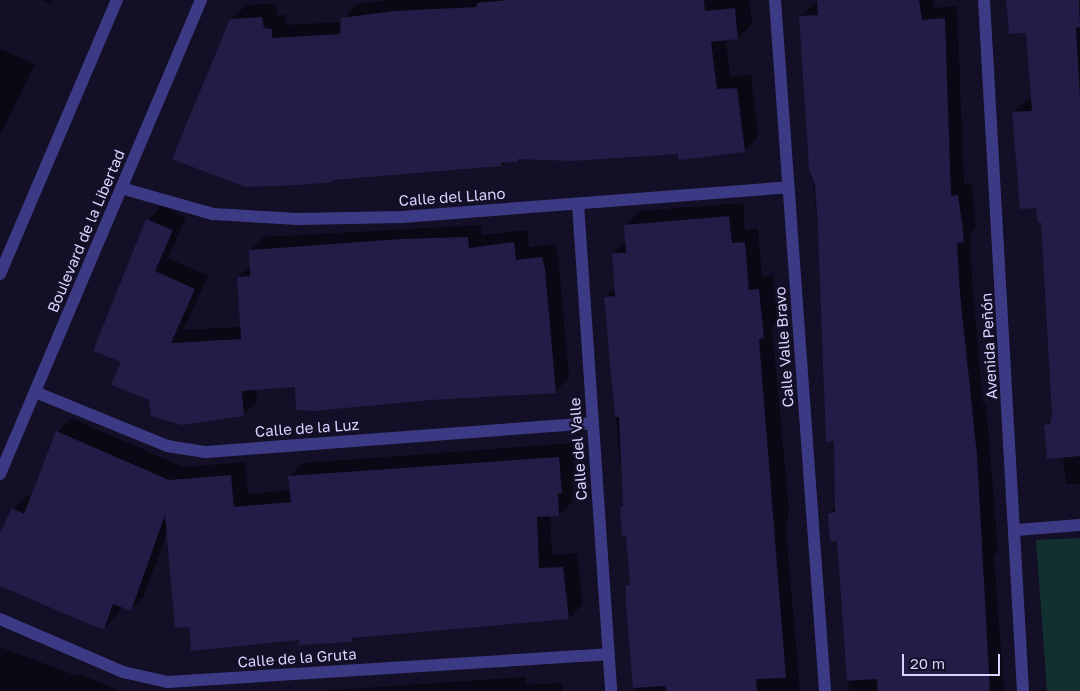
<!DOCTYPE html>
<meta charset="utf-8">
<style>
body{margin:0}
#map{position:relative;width:1080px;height:691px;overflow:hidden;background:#130f26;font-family:"Golos Text",sans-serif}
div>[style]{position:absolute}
.green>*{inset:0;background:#12302f}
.shadow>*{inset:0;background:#0007}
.building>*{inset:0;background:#241b47}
.minor>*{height:12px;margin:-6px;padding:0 6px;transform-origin:6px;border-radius:6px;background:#3d3a85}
span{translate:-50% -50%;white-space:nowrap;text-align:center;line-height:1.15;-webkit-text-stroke:4px #130f26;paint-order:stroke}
.street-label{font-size:15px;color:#d9d4ff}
.scale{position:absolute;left:902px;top:654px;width:98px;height:22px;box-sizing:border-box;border:2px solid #d9d4ff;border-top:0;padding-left:6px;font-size:15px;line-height:18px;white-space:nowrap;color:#d9d4ff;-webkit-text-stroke:4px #130f26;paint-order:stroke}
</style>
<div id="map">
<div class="green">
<div style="clip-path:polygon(1080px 538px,1080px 691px,1047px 691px,1036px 540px)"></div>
</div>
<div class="shadow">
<div style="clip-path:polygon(41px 0,53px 0,50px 3px)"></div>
<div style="clip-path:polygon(389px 0,749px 0,752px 24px,738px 38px,726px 39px,730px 76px,751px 75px,758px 137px,744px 151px,520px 158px,501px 165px,336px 178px,332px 181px,232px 19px,246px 5px,276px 4px,277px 15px,286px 15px,285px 25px,342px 22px,356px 4px)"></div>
<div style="clip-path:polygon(819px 0,933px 0,934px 8px,957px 6px,964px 184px,971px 183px,974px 209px,976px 228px,970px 234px,972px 281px,983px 404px,986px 403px,998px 552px,994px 555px,1004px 691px,849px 691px,838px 539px,829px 513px,836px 506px,835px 440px,800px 16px)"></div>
<div style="clip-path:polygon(1008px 0,1080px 0,1080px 484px,1066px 484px,1063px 456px,1046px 425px,1053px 418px,1042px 220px,1013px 112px,1027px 99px,1032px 98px,1027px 32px)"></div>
<div style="clip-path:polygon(0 49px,35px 64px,0 135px)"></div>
<div style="clip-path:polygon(743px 203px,745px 230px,758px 229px,762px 276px,773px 275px,777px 323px,772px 328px,789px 509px,786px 531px,800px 691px,635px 691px,627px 604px,628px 586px,631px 583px,627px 534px,621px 507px,624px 504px,605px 298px,616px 287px,613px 254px,626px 241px,625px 225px,639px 211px)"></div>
<div style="clip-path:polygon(161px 206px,186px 217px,168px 258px,208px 276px,183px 330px,242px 327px,238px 278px,251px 265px,250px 250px,263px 237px,481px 225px,482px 235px,527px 230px,529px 247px,555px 244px,558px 255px,569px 378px,555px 392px,296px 386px,256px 389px,257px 401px,243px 415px,150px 400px,122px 361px,95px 350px,148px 220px)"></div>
<div style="clip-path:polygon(71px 418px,183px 467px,245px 462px,248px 494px,291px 490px,290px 477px,303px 463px,573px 443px,575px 478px,572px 481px,573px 501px,559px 515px,550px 515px,552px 555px,577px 553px,583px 604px,569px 618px,356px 637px,352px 641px,300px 639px,168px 530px,144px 596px,131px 610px,121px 606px,118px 614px,104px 628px,0 585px,0 536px,13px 509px,27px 495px,32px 498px,57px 432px)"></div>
<div style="clip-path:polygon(0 647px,77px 676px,80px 674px,120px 691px,0 691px)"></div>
<div style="clip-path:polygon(526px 677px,526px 685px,562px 683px,562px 691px,319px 691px)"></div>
</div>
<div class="building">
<div style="clip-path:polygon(508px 0,704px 0,705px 11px,735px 8px,738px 39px,711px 42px,717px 89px,737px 88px,745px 152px,679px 160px,678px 154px,572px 161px,518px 159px,518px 162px,501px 163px,501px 166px,333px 180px,333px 182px,301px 185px,245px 187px,172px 159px,230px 19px,262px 17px,264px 28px,272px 29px,272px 38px,340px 34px,341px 18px,394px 11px,477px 7px,477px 3px)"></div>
<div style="clip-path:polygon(817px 0,919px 0,922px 20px,945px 18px,951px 196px,958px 195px,962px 222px,964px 242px,957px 243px,960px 294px,977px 455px,990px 691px,878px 691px,877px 679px,847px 681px,837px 541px,830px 541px,828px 513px,835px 512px,834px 441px,826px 442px,818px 232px,815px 185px,809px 168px,799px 16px,818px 15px)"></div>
<div style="clip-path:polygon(1006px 0,1079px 0,1080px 27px,1076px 28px,1080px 99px,1080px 456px,1047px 459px,1044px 425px,1050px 424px,1052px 414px,1041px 222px,1038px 222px,1036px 208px,1020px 209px,1012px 112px,1032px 111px,1026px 33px,1009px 34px)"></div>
<div style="clip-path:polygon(729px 216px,732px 243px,745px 242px,749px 290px,759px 289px,764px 338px,759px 339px,786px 678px,756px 679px,757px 691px,666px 691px,665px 686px,633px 688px,626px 604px,626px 585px,630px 585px,626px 535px,622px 536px,620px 507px,623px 506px,619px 417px,615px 417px,604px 297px,615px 296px,612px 253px,626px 253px,624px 225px)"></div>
<div style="clip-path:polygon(146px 219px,173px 230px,155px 271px,195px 289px,171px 343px,241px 339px,237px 277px,250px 276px,249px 250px,401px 239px,468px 237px,469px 248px,514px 242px,516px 260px,542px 257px,545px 269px,556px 393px,431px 400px,313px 411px,296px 410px,295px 387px,242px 391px,244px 416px,182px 425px,151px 416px,149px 400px,111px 385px,121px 362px,93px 351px)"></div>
<div style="clip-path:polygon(56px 431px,169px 480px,231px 475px,234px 507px,291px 502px,288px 476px,559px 457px,562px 493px,558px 493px,559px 516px,537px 517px,539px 568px,563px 567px,569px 619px,352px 638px,352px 642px,299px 645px,299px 640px,191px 651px,189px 627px,175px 628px,165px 515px,131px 611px,113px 604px,104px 629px,91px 625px,0 586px,0 533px,12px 508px,24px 514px)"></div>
</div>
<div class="minor">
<div style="left:775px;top:0;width:693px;rotate:85.86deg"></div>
<div style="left:984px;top:0;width:692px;rotate:86.77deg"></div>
<div style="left:121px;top:188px;width:96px;rotate:15.8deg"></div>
<div style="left:213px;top:214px;width:85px;rotate:3.4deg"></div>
<div style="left:298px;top:219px;width:104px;rotate:-1.1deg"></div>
<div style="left:402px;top:217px;width:387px;rotate:-4.4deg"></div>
<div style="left:578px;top:204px;width:488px;rotate:86.1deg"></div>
<div style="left:0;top:274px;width:298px;rotate:-66.9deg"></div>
<div style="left:35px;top:392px;width:143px;rotate:22.2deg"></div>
<div style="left:167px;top:446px;width:39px;rotate:9deg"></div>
<div style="left:206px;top:452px;width:388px;rotate:-4.3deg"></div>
<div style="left:0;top:474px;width:515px;rotate:-67.02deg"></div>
<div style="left:1016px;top:530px;width:64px;rotate:-4.5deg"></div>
<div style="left:0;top:619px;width:134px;rotate:23.3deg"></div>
<div style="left:123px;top:672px;width:45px;rotate:12.8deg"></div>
<div style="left:167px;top:682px;width:442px;rotate:-3.6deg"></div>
</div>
<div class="street-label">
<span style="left:452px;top:197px;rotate:-4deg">Calle del Llano</span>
<span style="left:86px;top:231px;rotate:-67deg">Boulevard de la Libertad</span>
<span style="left:989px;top:346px;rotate:-93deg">Avenida Peñón</span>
<span style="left:784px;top:347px;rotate:-94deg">Calle Valle Bravo</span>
<span style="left:307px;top:428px;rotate:-4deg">Calle de la Luz</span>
<span style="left:578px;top:449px;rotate:-94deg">Calle del Valle</span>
<span style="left:297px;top:658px;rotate:-4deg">Calle de la Gruta</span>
</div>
<div class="scale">20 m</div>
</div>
